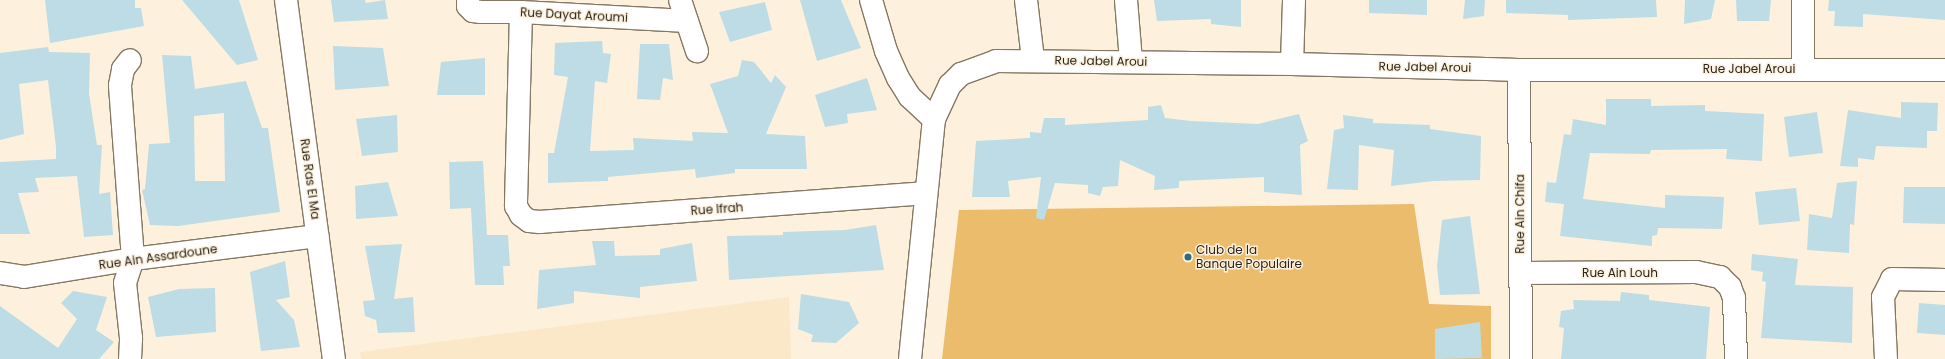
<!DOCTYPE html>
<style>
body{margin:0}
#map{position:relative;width:1945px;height:359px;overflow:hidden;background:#fdf1de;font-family:Poppins,sans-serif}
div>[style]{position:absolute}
.built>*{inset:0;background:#fbe8c9}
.green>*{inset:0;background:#eabc6c}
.building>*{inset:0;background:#bddce5}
.roads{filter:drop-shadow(1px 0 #857863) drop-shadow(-1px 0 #857863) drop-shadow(0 1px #857863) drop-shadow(0 -1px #857863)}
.minor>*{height:22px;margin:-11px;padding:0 11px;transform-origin:11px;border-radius:11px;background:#fff}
.dots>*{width:11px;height:11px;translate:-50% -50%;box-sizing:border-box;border:2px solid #fdf1de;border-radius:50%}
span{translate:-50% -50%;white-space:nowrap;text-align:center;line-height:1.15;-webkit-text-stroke:3px #fdf1de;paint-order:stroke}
.street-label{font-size:12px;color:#2a251c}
.poi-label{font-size:12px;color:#2a251c}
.left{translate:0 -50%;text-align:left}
</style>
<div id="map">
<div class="built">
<div style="clip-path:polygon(789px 297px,791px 359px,361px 359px,360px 352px)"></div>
</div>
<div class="green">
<div style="clip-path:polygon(1414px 204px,1429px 304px,1491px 306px,1491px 359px,942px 359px,959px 210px)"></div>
</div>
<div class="building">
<div style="clip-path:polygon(45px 0,135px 0,135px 8px,141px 8px,144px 26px,50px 43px)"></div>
<div style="clip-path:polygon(182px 0,239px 0,258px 60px,237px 65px)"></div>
<div style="clip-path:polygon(331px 0,365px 0,366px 3px,385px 0,388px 19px,334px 22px)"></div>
<div style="clip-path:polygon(800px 0,841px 0,861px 48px,817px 61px)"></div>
<div style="clip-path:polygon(1154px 0,1241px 0,1241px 27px,1211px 24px,1211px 19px,1157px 21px)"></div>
<div style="clip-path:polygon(1369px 0,1427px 0,1427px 15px,1369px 13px)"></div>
<div style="clip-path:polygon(1465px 0,1485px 0,1484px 16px,1463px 19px)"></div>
<div style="clip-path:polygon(1506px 0,1656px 0,1657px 17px,1568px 20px,1568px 15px,1506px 13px)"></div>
<div style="clip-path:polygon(1685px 0,1715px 0,1711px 19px,1684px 24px)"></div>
<div style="clip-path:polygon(1736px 0,1771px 0,1769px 21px,1737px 21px)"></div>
<div style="clip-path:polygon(1829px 0,1945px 0,1945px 20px,1863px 14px,1863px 27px,1834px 26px,1835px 11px,1828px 11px)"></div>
<div style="clip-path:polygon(765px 2px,772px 30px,730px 42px,719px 12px)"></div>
<div style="clip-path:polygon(602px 41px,603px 53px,611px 54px,607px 83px,595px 81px,590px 151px,634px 150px,633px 138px,693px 141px,692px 132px,728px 133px,710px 84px,738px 76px,742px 60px,754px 62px,771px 83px,775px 75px,786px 87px,766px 134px,805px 136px,807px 169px,735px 169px,735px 173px,696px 178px,695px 169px,608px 177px,608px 181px,548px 183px,548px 153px,554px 153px,568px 77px,554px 75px,555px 43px)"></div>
<div style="clip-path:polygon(640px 44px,669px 44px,673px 80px,663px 78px,660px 100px,637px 99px)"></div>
<div style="clip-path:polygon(333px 46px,383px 48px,389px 86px,335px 90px)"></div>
<div style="clip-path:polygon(48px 47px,49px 52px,90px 53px,89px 94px,97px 145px,102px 145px,99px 194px,110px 192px,113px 235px,84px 237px,77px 176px,35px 178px,39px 192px,18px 193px,30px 234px,0 234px,0 162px,56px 159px,56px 147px,48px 80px,19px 84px,24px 134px,0 140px,0 53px)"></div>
<div style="clip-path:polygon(evenodd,162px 55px,191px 56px,195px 89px,246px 81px,262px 128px,268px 128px,280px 212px,178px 226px,150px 225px,142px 190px,145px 189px,149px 144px,170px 143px,162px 55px,224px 113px,225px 181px,195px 181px,194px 116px,224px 113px)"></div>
<div style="clip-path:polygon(485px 58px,485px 95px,437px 95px,441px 62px)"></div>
<div style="clip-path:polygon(867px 78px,877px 110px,847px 114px,848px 123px,825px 127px,815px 95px)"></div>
<div style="clip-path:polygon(1606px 99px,1651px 99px,1651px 106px,1705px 105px,1705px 111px,1764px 114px,1762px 161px,1726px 159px,1727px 149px,1651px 150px,1650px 154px,1590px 153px,1583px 199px,1665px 208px,1665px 195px,1724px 197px,1722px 229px,1658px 228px,1657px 235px,1652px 236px,1652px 246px,1560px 236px,1564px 204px,1545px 202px,1547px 182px,1556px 183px,1564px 134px,1571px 135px,1573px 119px,1606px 125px)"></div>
<div style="clip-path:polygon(1901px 102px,1938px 103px,1937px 131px,1927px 131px,1927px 148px,1876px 146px,1874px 160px,1858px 158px,1858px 167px,1840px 166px,1848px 110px,1901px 118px)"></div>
<div style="clip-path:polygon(1161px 105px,1165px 118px,1191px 121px,1258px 124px,1299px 114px,1308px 141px,1300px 145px,1302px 195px,1264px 192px,1264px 177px,1179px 181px,1179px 188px,1154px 190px,1155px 176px,1120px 160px,1118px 186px,1103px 187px,1100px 196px,1088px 193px,1088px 185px,1055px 183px,1044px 220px,1036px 218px,1041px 177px,1008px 181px,1010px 197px,972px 197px,976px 141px,1030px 138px,1030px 132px,1041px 133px,1044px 118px,1065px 118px,1065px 125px,1148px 120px,1148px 107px)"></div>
<div style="clip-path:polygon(1817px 112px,1823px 153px,1789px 157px,1784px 117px)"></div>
<div style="clip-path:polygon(397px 115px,398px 152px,362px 156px,356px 119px)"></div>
<div style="clip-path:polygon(1343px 115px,1373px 119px,1373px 123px,1430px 125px,1430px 129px,1481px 136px,1480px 180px,1434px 181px,1391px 186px,1394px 150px,1359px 145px,1358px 190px,1327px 189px,1334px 130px,1344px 128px)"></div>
<div style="clip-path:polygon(483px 161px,487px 235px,508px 235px,510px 266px,503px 266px,504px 285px,475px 285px,471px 208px,450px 209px,449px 162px)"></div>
<div style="clip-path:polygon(1857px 181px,1854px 225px,1850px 224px,1849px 253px,1807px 250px,1809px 214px,1832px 218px,1837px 183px)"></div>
<div style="clip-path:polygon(388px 182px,398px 216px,356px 219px,355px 186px)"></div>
<div style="clip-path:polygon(1904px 187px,1945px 187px,1945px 224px,1903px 223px)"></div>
<div style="clip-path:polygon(1796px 188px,1800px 221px,1759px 225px,1755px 192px)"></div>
<div style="clip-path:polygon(1470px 216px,1480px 294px,1440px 295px,1437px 266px,1442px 220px)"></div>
<div style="clip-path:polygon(876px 225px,884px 270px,729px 280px,727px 236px,783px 235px,783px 232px,845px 230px)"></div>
<div style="clip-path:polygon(592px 241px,614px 241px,615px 256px,660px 255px,660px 249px,692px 243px,697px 281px,640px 287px,640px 298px,574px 291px,574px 303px,537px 309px,539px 270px,596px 265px)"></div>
<div style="clip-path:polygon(402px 244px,394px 299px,413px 297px,415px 332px,378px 333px,376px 320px,365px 316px,363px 301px,375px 300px,365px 246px)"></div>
<div style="clip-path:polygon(1752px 254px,1798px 259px,1795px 285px,1853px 287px,1852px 343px,1761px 338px,1766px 282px,1762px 281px,1763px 272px,1751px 270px)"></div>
<div style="clip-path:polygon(285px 261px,290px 297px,276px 300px,294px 320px,300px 347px,261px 351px,250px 272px)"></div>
<div style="clip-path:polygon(215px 288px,216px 332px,156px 337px,148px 297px,179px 289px)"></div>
<div style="clip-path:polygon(73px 291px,107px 297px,96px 330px,114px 342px,99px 359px,0 359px,0 306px,58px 348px,77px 319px,61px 303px)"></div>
<div style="clip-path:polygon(1621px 292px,1649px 295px,1649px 300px,1710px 307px,1706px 359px,1561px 359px,1564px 328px,1559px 327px,1561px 311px,1574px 309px,1573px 300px,1620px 301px)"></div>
<div style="clip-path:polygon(801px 294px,849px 302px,859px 323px,836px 343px,811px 342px,813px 335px,798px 329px)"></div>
<div style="clip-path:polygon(1919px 303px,1945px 305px,1945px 335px,1917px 333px)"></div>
<div style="clip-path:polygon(1480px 322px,1482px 358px,1435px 359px,1435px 329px)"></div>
</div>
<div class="roads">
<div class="minor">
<div style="left:286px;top:0;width:362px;rotate:82.4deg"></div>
<div style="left:468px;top:0;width:6px;rotate:90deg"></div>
<div style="left:468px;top:6px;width:7px;rotate:45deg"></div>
<div style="left:473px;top:11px;width:8px;rotate:7deg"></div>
<div style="left:481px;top:12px;width:40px"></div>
<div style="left:521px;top:12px;width:166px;rotate:3.1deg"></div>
<div style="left:680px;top:0;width:54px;rotate:71.6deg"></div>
<div style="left:871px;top:0;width:53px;rotate:73.6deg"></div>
<div style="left:886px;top:51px;width:30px;rotate:66deg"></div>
<div style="left:898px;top:78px;width:22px;rotate:58deg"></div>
<div style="left:910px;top:97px;width:33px;rotate:43deg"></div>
<div style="left:1026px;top:0;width:60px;rotate:83.3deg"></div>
<div style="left:1126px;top:0;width:61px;rotate:85.3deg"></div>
<div style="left:521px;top:12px;width:194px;rotate:91.5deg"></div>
<div style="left:516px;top:206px;width:10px;rotate:61deg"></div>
<div style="left:521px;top:215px;width:10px;rotate:37deg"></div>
<div style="left:529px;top:221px;width:11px;rotate:5deg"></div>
<div style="left:540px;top:222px;width:387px;rotate:-4.3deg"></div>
<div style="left:1292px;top:64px;width:64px;rotate:-88.2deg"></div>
<div style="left:1803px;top:69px;width:69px;rotate:-90deg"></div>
<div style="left:1519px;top:70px;width:289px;rotate:89.6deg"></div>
<div style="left:0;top:273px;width:24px;rotate:9deg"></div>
<div style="left:24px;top:277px;width:110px;rotate:-9.4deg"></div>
<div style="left:133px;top:259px;width:186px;rotate:-7.1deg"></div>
<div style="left:1520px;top:273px;width:176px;rotate:-0.3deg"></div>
<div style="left:1696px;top:272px;width:25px;rotate:12deg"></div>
<div style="left:1720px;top:277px;width:14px;rotate:45deg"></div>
<div style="left:1730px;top:287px;width:12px;rotate:70deg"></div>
<div style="left:1734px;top:298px;width:61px;rotate:88.1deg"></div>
<div style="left:130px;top:359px;width:21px;rotate:-87deg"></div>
<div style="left:131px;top:338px;width:55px;rotate:-96.2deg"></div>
<div style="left:125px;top:283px;width:25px;rotate:-72deg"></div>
<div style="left:133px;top:259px;width:174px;rotate:-94.3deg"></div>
<div style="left:120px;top:85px;width:16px;rotate:-79deg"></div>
<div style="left:123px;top:69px;width:11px;rotate:-52deg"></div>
<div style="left:910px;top:359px;width:241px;rotate:-84.3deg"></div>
<div style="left:934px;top:119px;width:38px;rotate:-65deg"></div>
<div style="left:950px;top:85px;width:16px;rotate:-45deg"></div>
<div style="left:961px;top:74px;width:37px;rotate:-20deg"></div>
<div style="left:996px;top:61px;width:296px;rotate:0.6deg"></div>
<div style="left:1292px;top:64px;width:227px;rotate:1.5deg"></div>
<div style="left:1519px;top:70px;width:426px"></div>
<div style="left:1886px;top:359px;width:62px;rotate:-92.8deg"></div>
<div style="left:1883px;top:297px;width:20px;rotate:-63deg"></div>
<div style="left:1892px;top:279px;width:53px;rotate:1.1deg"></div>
</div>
</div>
<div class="dots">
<div style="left:1188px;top:257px;background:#2a6e7e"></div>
</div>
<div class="street-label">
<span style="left:574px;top:15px;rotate:3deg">Rue Dayat Aroumi</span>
<span style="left:1101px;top:61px;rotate:1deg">Rue Jabel Aroui</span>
<span style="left:1425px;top:67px;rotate:1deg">Rue Jabel Aroui</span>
<span style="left:1749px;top:69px">Rue Jabel Aroui</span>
<span style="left:310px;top:179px;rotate:82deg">Rue Ras El Ma</span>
<span style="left:717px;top:209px;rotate:-4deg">Rue Ifrah</span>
<span style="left:1520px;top:214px;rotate:-90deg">Rue Ain Chifa</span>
<span style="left:158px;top:257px;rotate:-8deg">Rue Ain Assardoune</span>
<span style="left:1620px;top:273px">Rue Ain Louh</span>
</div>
<div class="poi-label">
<span class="left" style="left:1196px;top:257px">Club de la<br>Banque Populaire</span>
</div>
</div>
